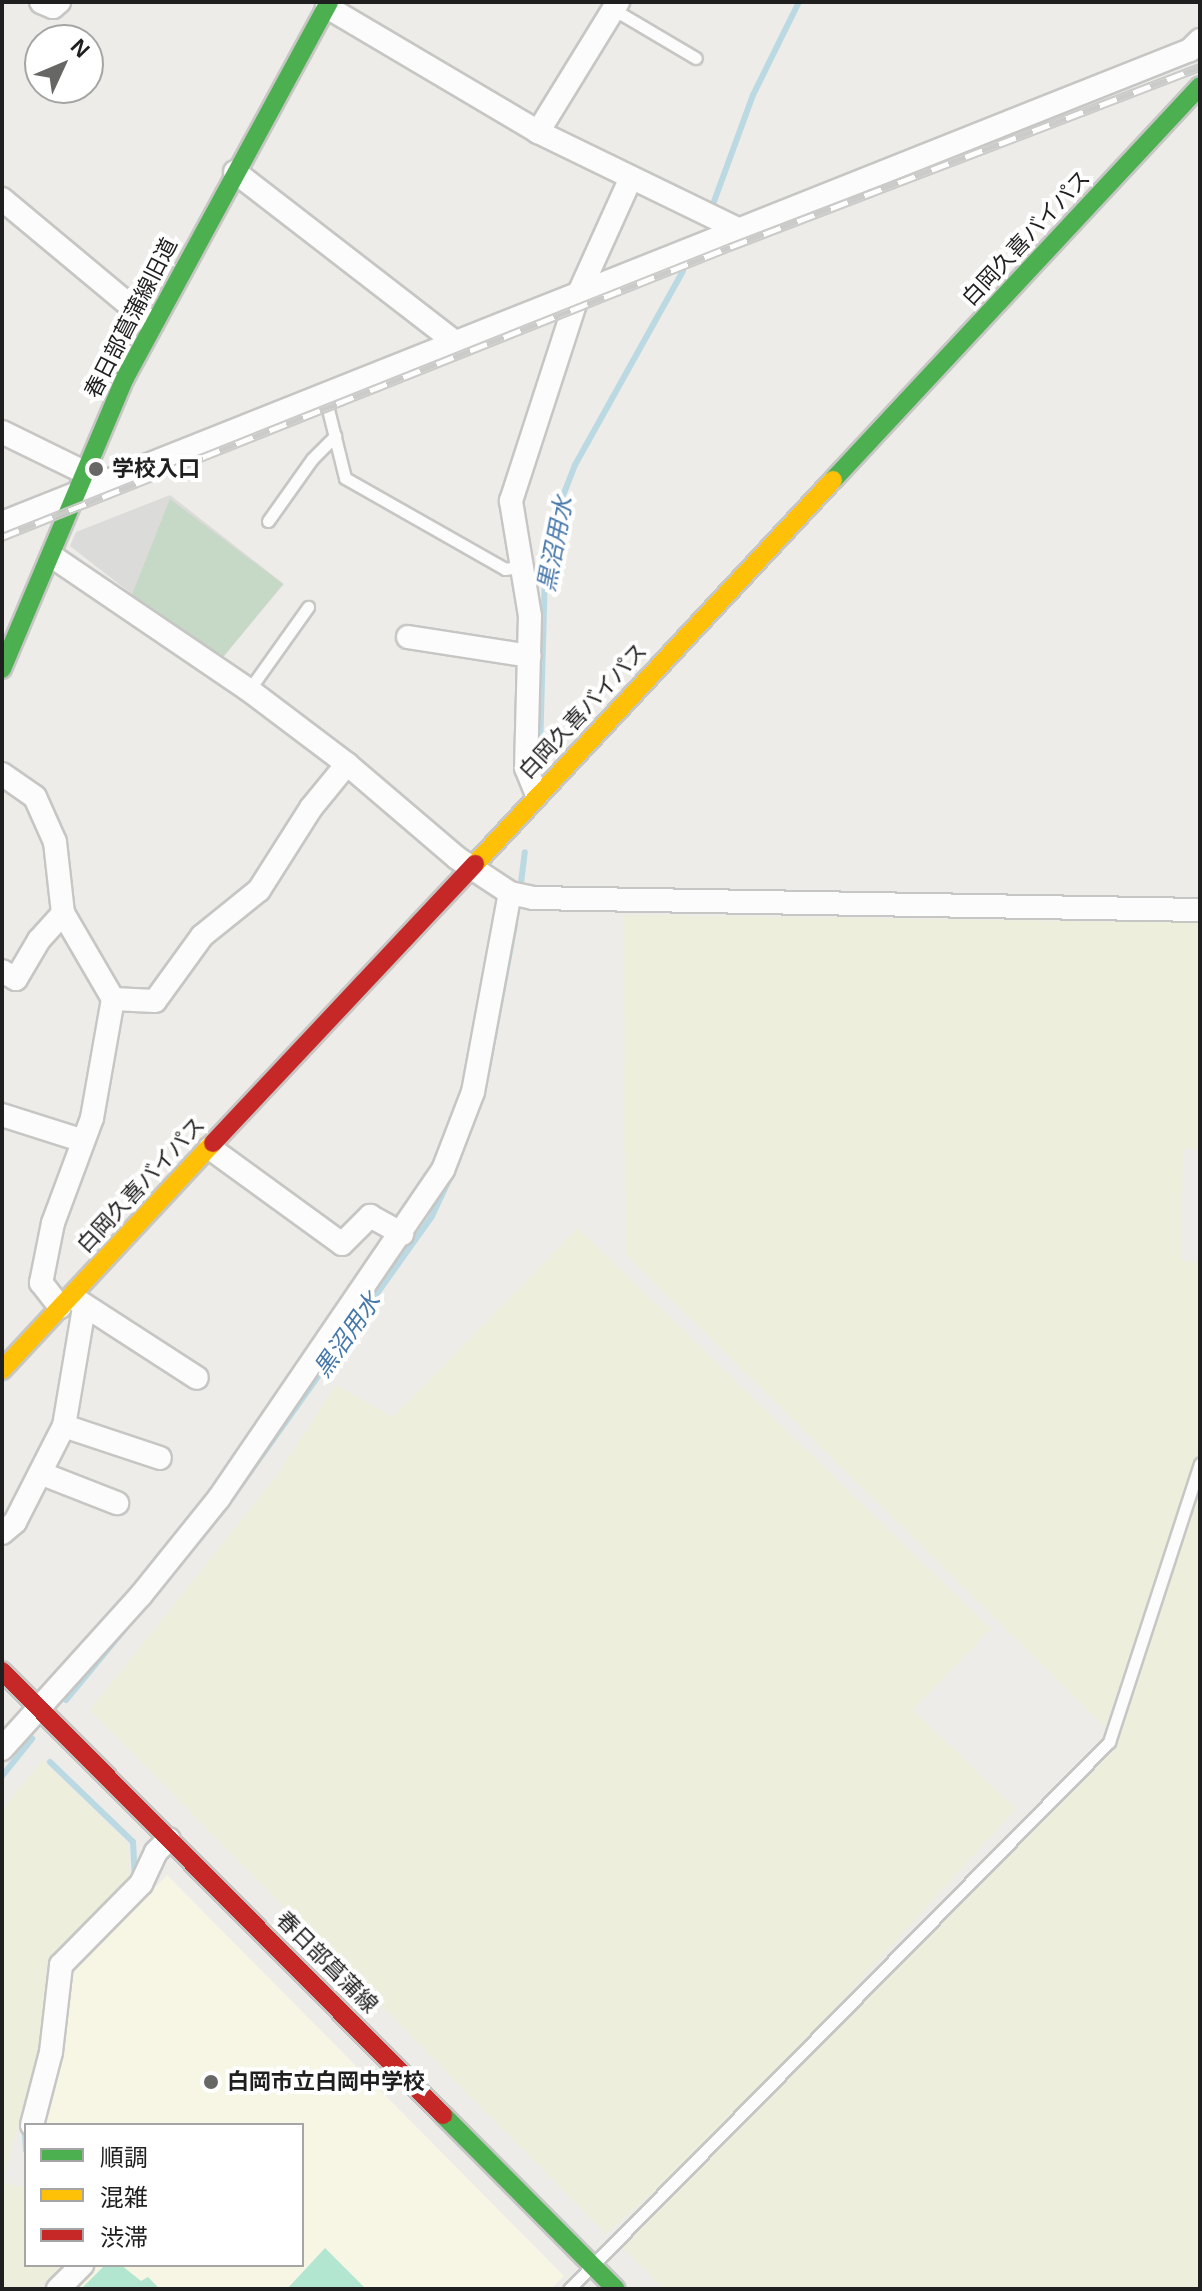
<!DOCTYPE html>
<meta charset="utf-8">
<style>
body{margin:0}
#map{position:relative;width:1202px;height:2291px;overflow:hidden;background:#edece8;font-family:Arial,"Noto Sans JP",sans-serif}
div>[style]{position:absolute}
.education>*{inset:0;background:#f7f6e4}
.religious>*{inset:0;background:#dbdbd9}
.farmland>*{inset:0;background:#edeedb}
.cemetery>*{inset:0;background:#c6d9c7}
.pitch>*{inset:0;background:#b2e6d1}
.stream>*{height:6px;margin:-3px;padding:0 3px;transform-origin:3px;border-radius:3px;background:#bad9e2}
.roads{filter:drop-shadow(2px 0 #c6c6c4) drop-shadow(-2px 0 #c6c6c4) drop-shadow(0 2px #c6c6c4) drop-shadow(0 -2px #c6c6c4)}
.lane>*{height:11px;margin:-5.5px;padding:0 5.5px;transform-origin:5.5px;border-radius:5.5px;background:#fcfcfc}
.street>*{height:22px;margin:-11px;padding:0 11px;transform-origin:11px;border-radius:11px;background:#fcfcfc}
.fast>*{height:18px;margin:-9px;padding:0 9px;transform-origin:9px;border-radius:9px;background:#4caf50}
.slow>*{height:18px;margin:-9px;padding:0 9px;transform-origin:9px;border-radius:9px;background:#ffc107}
.jam>*{height:18px;margin:-9px;padding:0 9px;transform-origin:9px;border-radius:9px;background:#c62828}
.rail>*{height:9px;margin-top:-4.5px;transform-origin:0;background:repeating-linear-gradient(90deg,#fff 0 18px,#cbcbca 0 36px);box-sizing:border-box;border-block:2px solid #cbcbca}
.dots>*{width:22px;height:22px;translate:-50% -50%;box-sizing:border-box;border:4px solid #fff;border-radius:50%}
span{translate:-50% -50%;white-space:nowrap;text-align:center;line-height:1.15;-webkit-text-stroke:8px #fff;paint-order:stroke}
.street-label{font-size:22px;color:#1f1f1f}
.poi-label{font-size:22px;color:#1f1f1f;font-weight:700}
.left{translate:0 -50%;text-align:left}
.water-label{font-size:24px;color:#4577ab;font-style:italic}
.frame{position:absolute;inset:0;border:4px solid #1f1f1f;pointer-events:none}
.legend{position:absolute;left:24px;top:2123px;width:280px;height:144px;box-sizing:border-box;background:#fff;border:2px solid #a5a5a5;margin:0;padding:10px 14px;list-style:none;font-size:24px;color:#1f1f1f}
.legend li{display:flex;align-items:center;gap:16px;height:40px}
.legend b{width:40px;border:2px solid #a5a5a5}
.north{position:absolute;left:24px;top:24px;width:80px;height:80px;box-sizing:border-box;background:#fff;border:2px solid #a5a5a5;border-radius:50%;rotate:46deg;font-size:22px;font-weight:700;line-height:32px;text-align:center;color:#1f1f1f}
.north::after{content:'';display:block;margin:auto;width:28px;height:36px;background:#676765;clip-path:polygon(50% 0,100% 100%,50% 72%,0 100%)}
</style>
<div id="map">
<div class="education">
<div style="clip-path:polygon(167px 1875px,564px 2276px,551px 2289px,74px 2289px,97px 2265px,302px 2265px,302px 2125px,41px 2125px,70px 1975px)"></div>
</div>
<div class="religious">
<div style="clip-path:polygon(170px 495px,284px 584px,219px 662px,70px 546px,76px 532px)"></div>
</div>
<div class="farmland">
<div style="clip-path:polygon(624px 915px,1200px 923px,1200px 1149px,1183px 1149px,1181px 1261px,1200px 1263px,1200px 1443px,1105px 1727px,625px 1254px)"></div>
<div style="clip-path:polygon(578px 1228px,991px 1629px,913px 1710px,1016px 1809px,731px 2122px,606px 2234px,90px 1710px,275px 1478px,336px 1385px,393px 1417px)"></div>
<div style="clip-path:polygon(1200px 1484px,1200px 2289px,664px 2289px,621px 2246px,1117px 1743px)"></div>
<div style="clip-path:polygon(43px 1760px,128px 1844px,129px 1879px,47px 1960px,39px 2055px,2px 2181px,2px 1809px)"></div>
<div style="clip-path:polygon(2px 2183px,26px 2187px,26px 2265px,62px 2265px,38px 2289px,2px 2289px)"></div>
</div>
<div class="cemetery">
<div style="clip-path:polygon(170px 499px,283px 584px,219px 662px,131px 597px)"></div>
</div>
<div class="pitch">
<div style="clip-path:polygon(325px 2248px,366px 2289px,287px 2289px)"></div>
<div style="clip-path:polygon(105px 2265px,121px 2265px,141px 2281px,148px 2277px,160px 2289px,81px 2289px)"></div>
</div>
<div class="stream">
<div style="left:712px;top:207px;width:119px;rotate:-69.9deg"></div>
<div style="left:753px;top:95px;width:104px;rotate:-63.7deg"></div>
<div style="left:540px;top:751px;width:175px;rotate:-88.4deg"></div>
<div style="left:545px;top:576px;width:71px;rotate:-78.7deg"></div>
<div style="left:559px;top:506px;width:44px;rotate:-68.7deg"></div>
<div style="left:575px;top:465px;width:222px;rotate:-60.9deg"></div>
<div style="left:521px;top:883px;width:31px;rotate:-83deg"></div>
<div style="left:486px;top:1078px;width:157px;rotate:-79.3deg"></div>
<div style="left:456px;top:1164px;width:64px;rotate:-69deg"></div>
<div style="left:231px;top:1499px;width:347px;rotate:-54.6deg"></div>
<div style="left:432px;top:1216px;width:42px;rotate:-64.7deg"></div>
<div style="left:66px;top:1700px;width:249px;rotate:-50.4deg"></div>
<div style="left:50px;top:1762px;width:115px;rotate:43.9deg"></div>
<div style="left:133px;top:1842px;width:37px;rotate:87deg"></div>
<div style="left:2px;top:1776px;width:48px;rotate:-51deg"></div>
<div style="left:24px;top:2121px;width:29px;rotate:86deg"></div>
</div>
<div class="roads">
<div class="lane">
<div style="left:613px;top:9px;width:96px;rotate:30.6deg"></div>
<div style="left:325px;top:397px;width:83px;rotate:76.1deg"></div>
<div style="left:345px;top:478px;width:184px;rotate:29.6deg"></div>
<div style="left:505px;top:569px;width:13px;rotate:-9deg"></div>
<div style="left:268px;top:521px;width:76px;rotate:-54.6deg"></div>
<div style="left:312px;top:459px;width:33px;rotate:-45deg"></div>
<div style="left:249px;top:690px;width:102px;rotate:-54.6deg"></div>
<div style="left:569px;top:2289px;width:769px;rotate:-45.37deg"></div>
<div style="left:1109px;top:1742px;width:293px;rotate:-71.9deg"></div>
</div>
<div class="street">
<div style="left:41px;top:2px;width:13px;rotate:23deg"></div>
<div style="left:53px;top:7px;width:8px;rotate:-40deg"></div>
<div style="left:327px;top:7px;width:245px;rotate:30.6deg"></div>
<div style="left:538px;top:132px;width:225px;rotate:25.9deg"></div>
<div style="left:538px;top:132px;width:153px;rotate:-58.4deg"></div>
<div style="left:235px;top:172px;width:279px;rotate:37.7deg"></div>
<div style="left:2px;top:199px;width:195px;rotate:39.8deg"></div>
<div style="left:2px;top:432px;width:93px;rotate:26deg"></div>
<div style="left:2px;top:523px;width:1279px;rotate:-21.71deg"></div>
<div style="left:1190px;top:50px;width:14px;rotate:-45deg"></div>
<div style="left:53px;top:557px;width:237px;rotate:34.2deg"></div>
<div style="left:249px;top:690px;width:123px;rotate:37.1deg"></div>
<div style="left:347px;top:764px;width:145px;rotate:40.5deg"></div>
<div style="left:457px;top:858px;width:64px;rotate:33.4deg"></div>
<div style="left:510px;top:893px;width:24px;rotate:12deg"></div>
<div style="left:533px;top:898px;width:667px;rotate:1.03deg"></div>
<div style="left:408px;top:637px;width:123px;rotate:8.9deg"></div>
<div style="left:2px;top:774px;width:40px;rotate:34.9deg"></div>
<div style="left:35px;top:797px;width:49px;rotate:66deg"></div>
<div style="left:55px;top:842px;width:71px;rotate:83.6deg"></div>
<div style="left:63px;top:913px;width:99px;rotate:59.8deg"></div>
<div style="left:537px;top:795px;width:29px;rotate:-112deg"></div>
<div style="left:526px;top:768px;width:152px;rotate:-88.5deg"></div>
<div style="left:530px;top:616px;width:117px;rotate:-99.4deg"></div>
<div style="left:511px;top:501px;width:217px;rotate:-72deg"></div>
<div style="left:578px;top:295px;width:126px;rotate:-65.7deg"></div>
<div style="left:2px;top:971px;width:16px;rotate:30deg"></div>
<div style="left:16px;top:979px;width:45px;rotate:-59.5deg"></div>
<div style="left:39px;top:940px;width:36px;rotate:-48deg"></div>
<div style="left:2px;top:1115px;width:83px;rotate:17.6deg"></div>
<div style="left:210px;top:1148px;width:163px;rotate:36deg"></div>
<div style="left:342px;top:1244px;width:40px;rotate:-45deg"></div>
<div style="left:370px;top:1216px;width:37px;rotate:29deg"></div>
<div style="left:75px;top:1299px;width:145px;rotate:32.9deg"></div>
<div style="left:60px;top:1307px;width:31px;rotate:-128deg"></div>
<div style="left:41px;top:1283px;width:61px;rotate:-78.7deg"></div>
<div style="left:53px;top:1223px;width:112px;rotate:-69.6deg"></div>
<div style="left:92px;top:1118px;width:121px;rotate:-80deg"></div>
<div style="left:113px;top:999px;width:42px;rotate:2.7deg"></div>
<div style="left:155px;top:1001px;width:80px;rotate:-54.1deg"></div>
<div style="left:202px;top:936px;width:73px;rotate:-38.9deg"></div>
<div style="left:259px;top:890px;width:97px;rotate:-57.6deg"></div>
<div style="left:311px;top:808px;width:57px;rotate:-50.7deg"></div>
<div style="left:64px;top:1426px;width:101px;rotate:18.4deg"></div>
<div style="left:40px;top:1473px;width:83px;rotate:21.3deg"></div>
<div style="left:2px;top:1533px;width:17px;rotate:-40deg"></div>
<div style="left:15px;top:1522px;width:108px;rotate:-63deg"></div>
<div style="left:64px;top:1426px;width:120px;rotate:-80.4deg"></div>
<div style="left:2px;top:1749px;width:207px;rotate:-47.9deg"></div>
<div style="left:141px;top:1595px;width:124px;rotate:-51.2deg"></div>
<div style="left:219px;top:1498px;width:397px;rotate:-55.7deg"></div>
<div style="left:443px;top:1170px;width:84px;rotate:-69deg"></div>
<div style="left:473px;top:1092px;width:202px;rotate:-79.5deg"></div>
<div style="left:32px;top:2125px;width:75px;rotate:-75.4deg"></div>
<div style="left:51px;top:2052px;width:88px;rotate:-83.4deg"></div>
<div style="left:61px;top:1965px;width:114px;rotate:-45.4deg"></div>
<div style="left:141px;top:1884px;width:35px;rotate:-65deg"></div>
<div style="left:156px;top:1852px;width:18px;rotate:-45deg"></div>
<div style="left:58px;top:2289px;width:34px;rotate:-45deg"></div>
</div>
<div class="fast">
<div style="left:833px;top:480px;width:538px;rotate:-47.03deg"></div>
<div style="left:2px;top:669px;width:316px;rotate:-67.1deg"></div>
<div style="left:125px;top:378px;width:428px;rotate:-61.5deg"></div>
<div style="left:443px;top:2115px;width:245px;rotate:45.2deg"></div>
</div>
<div class="slow">
<div style="left:475px;top:864px;width:525px;rotate:-47.01deg"></div>
<div style="left:2px;top:1370px;width:310px;rotate:-47.1deg"></div>
</div>
<div class="jam">
<div style="left:213px;top:1143px;width:383px;rotate:-46.8deg"></div>
<div style="left:2px;top:1671px;width:626px;rotate:45.19deg"></div>
</div>
</div>
<div class="rail">
<div style="left:2px;top:537px;width:784px;rotate:-21.72deg"></div>
<div style="left:730px;top:247px;width:503px;rotate:-20.96deg"></div>
</div>
<div class="dots">
<div style="left:96px;top:469px;background:#676765"></div>
<div style="left:211px;top:2082px;background:#676765"></div>
</div>
<div class="street-label">
<span style="left:1026px;top:238px;rotate:-47deg">白岡久喜バイパス</span>
<span style="left:131px;top:318px;rotate:-63deg">春日部菖蒲線旧道</span>
<span style="left:583px;top:711px;rotate:-47deg">白岡久喜バイパス</span>
<span style="left:141px;top:1185px;rotate:-47deg">白岡久喜バイパス</span>
<span style="left:327px;top:1962px;rotate:45deg">春日部菖蒲線</span>
</div>
<div class="poi-label">
<span class="left" style="left:112px;top:469px">学校入口</span>
<span class="left" style="left:227px;top:2082px">白岡市立白岡中学校</span>
</div>
<div class="water-label">
<span style="left:555px;top:544px;rotate:-79deg">黒沼用水</span>
<span style="left:347px;top:1335px;rotate:-55deg">黒沼用水</span>
</div>
<div class="frame"></div>
<ul class="legend">
<li><b style="height:10px;background:#4caf50"></b>順調</li>
<li><b style="height:10px;background:#ffc107"></b>混雑</li>
<li><b style="height:10px;background:#c62828"></b>渋滞</li>
</ul>
<div class="north">N</div>
</div>
